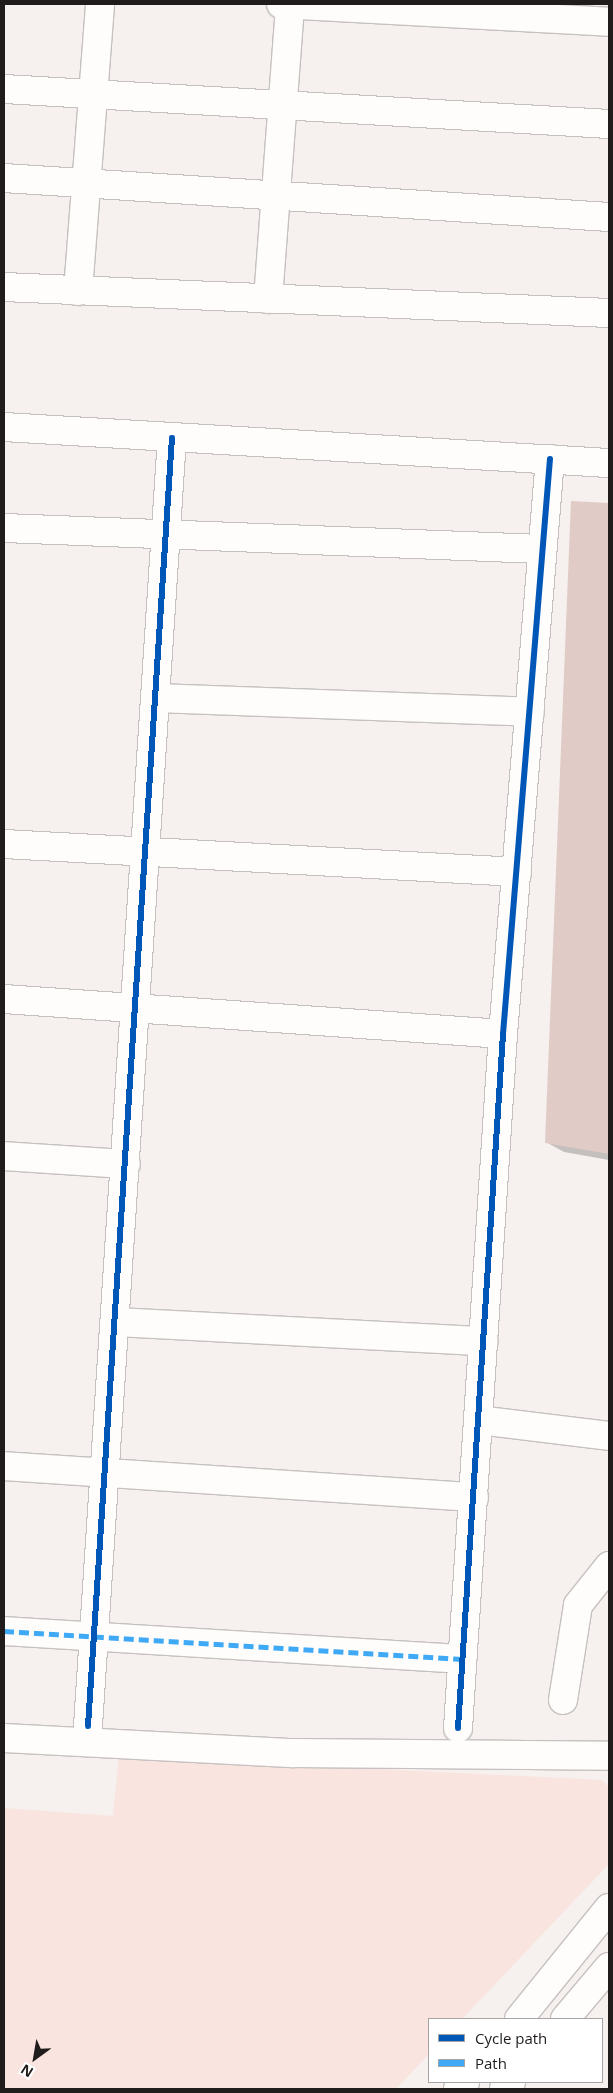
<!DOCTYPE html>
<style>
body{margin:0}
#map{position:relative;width:613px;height:2093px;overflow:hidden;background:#f6f0ee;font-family:"Open Sans",sans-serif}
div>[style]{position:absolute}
.green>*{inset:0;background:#f9e4df}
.shadow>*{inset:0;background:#0003}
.building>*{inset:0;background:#e0cbc6}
.roads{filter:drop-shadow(1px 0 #c6c1c0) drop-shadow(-1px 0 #c6c1c0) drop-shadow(0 1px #c6c1c0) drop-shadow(0 -1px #c6c1c0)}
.minor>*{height:28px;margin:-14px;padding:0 14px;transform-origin:14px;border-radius:14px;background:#fefdfc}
.major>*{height:28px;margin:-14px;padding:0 14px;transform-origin:14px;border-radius:14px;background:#fefdfc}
.quiet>*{height:5px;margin-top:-2.5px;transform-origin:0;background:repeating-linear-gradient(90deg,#3fa9f5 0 10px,transparent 0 15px)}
.cycleway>*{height:6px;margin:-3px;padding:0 3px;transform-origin:3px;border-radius:3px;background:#0057b8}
span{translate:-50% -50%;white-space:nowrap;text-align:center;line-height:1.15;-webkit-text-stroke:4.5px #fff;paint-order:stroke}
.frame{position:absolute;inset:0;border:5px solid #201c1b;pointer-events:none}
.legend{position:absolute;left:428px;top:2018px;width:175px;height:65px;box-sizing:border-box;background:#fff;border:1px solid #a6a4a4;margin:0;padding:6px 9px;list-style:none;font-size:15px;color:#201c1b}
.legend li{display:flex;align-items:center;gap:10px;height:25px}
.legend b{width:25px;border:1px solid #a6a4a4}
.north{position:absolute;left:10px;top:2033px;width:50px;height:50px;-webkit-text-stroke:4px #fff;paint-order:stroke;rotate:212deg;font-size:14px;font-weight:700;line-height:20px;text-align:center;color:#201c1b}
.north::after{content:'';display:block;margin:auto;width:18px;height:22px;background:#201c1b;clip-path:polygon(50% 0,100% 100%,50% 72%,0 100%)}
</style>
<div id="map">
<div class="green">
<div style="clip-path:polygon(119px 1756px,602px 1780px,609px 1787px,609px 1864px,462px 2019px,429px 2019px,429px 2054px,396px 2089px,4px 2089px,4px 1808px,113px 1816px)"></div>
</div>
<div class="shadow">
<div style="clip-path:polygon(572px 502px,609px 504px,609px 1160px,564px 1152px,546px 1142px)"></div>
</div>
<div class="building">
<div style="clip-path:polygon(571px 501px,609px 503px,609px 1154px,545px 1143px)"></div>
</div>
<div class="roads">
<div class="minor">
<div style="left:281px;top:4px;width:328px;rotate:3.1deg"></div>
<div style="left:4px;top:89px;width:606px;rotate:3.31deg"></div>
<div style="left:4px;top:178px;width:606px;rotate:3.69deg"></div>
<div style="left:4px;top:287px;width:606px;rotate:2.46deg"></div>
<div style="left:78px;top:291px;width:288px;rotate:-85.6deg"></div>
<div style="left:268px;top:299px;width:296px;rotate:-85.7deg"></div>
<div style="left:4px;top:427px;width:606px;rotate:3.41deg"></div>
<div style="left:4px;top:528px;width:538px;rotate:2.24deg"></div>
<div style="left:156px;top:698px;width:374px;rotate:2.1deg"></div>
<div style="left:4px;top:844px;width:514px;rotate:3.12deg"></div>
<div style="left:4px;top:999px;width:500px;rotate:4.01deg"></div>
<div style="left:4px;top:1156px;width:122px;rotate:3.8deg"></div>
<div style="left:116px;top:1322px;width:368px;rotate:3deg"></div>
<div style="left:479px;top:1420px;width:131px;rotate:7deg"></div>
<div style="left:4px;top:1466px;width:471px;rotate:3.8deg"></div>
<div style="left:4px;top:1631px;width:459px;rotate:3.5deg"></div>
<div style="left:563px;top:1700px;width:96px;rotate:-81deg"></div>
<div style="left:578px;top:1605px;width:50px;rotate:-51.5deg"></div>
<div style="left:88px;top:1726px;width:1291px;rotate:-86.27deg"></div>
<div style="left:458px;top:1728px;width:695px;rotate:-86.29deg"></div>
<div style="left:503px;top:1034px;width:577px;rotate:-85.33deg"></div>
<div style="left:4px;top:1738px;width:290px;rotate:3deg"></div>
<div style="left:294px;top:1753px;width:315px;rotate:0.5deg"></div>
</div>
<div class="major">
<div style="left:519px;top:2019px;width:143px;rotate:-51deg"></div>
<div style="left:565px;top:2019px;width:68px;rotate:-49.8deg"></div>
<div style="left:458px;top:2089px;width:10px;rotate:-45deg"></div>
<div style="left:504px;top:2089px;width:10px;rotate:-45deg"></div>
</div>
</div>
<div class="quiet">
<div style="left:4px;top:1631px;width:459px;rotate:3.5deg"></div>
</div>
<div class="cycleway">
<div style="left:88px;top:1726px;width:1291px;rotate:-86.27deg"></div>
<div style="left:458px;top:1728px;width:695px;rotate:-86.29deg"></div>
<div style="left:503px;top:1034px;width:577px;rotate:-85.33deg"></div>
</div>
<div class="frame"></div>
<ul class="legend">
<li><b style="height:6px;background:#0057b8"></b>Cycle path</li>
<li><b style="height:6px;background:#3fa9f5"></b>Path</li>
</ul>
<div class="north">N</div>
</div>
